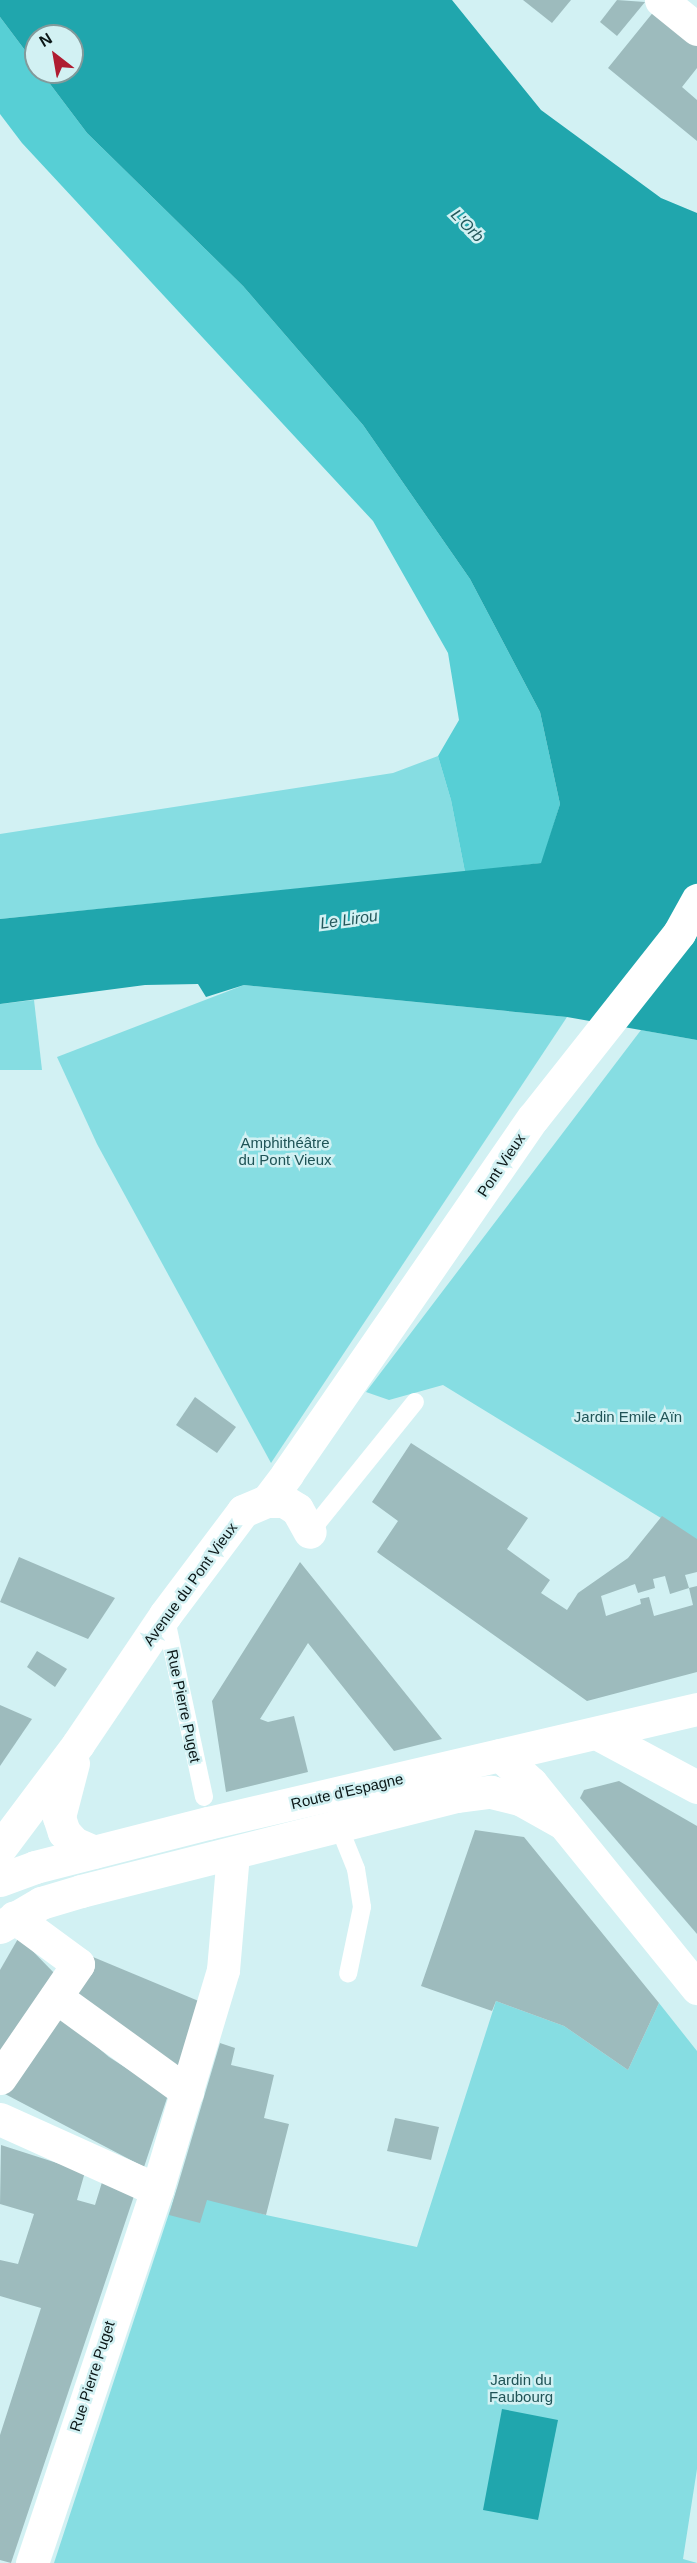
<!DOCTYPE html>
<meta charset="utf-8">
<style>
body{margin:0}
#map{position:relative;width:697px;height:2563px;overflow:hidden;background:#d2f1f3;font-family:Arial,sans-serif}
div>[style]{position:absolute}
.green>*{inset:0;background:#86dde2}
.forest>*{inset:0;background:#57cfd5}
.water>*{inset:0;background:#20a6ad}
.building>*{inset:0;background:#9dbbbd}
.lane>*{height:18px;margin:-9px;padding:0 9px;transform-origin:9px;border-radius:9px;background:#fff}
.street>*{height:33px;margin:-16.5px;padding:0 16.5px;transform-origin:16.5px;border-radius:16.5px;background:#fff}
.secondary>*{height:33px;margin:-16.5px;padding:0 16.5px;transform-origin:16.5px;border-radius:16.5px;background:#fff}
.primary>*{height:33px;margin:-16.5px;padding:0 16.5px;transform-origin:16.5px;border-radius:16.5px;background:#fff}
span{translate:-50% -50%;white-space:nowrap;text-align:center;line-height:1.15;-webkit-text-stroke:5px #d2f1f3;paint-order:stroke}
.park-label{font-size:15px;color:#205457}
.street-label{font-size:15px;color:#0b1717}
.water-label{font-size:16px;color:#24585b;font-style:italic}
.north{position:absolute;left:24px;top:24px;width:60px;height:60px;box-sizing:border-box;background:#d2f1f3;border:2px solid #829a9b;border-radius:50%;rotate:329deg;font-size:16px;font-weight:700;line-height:24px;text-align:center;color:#0b1717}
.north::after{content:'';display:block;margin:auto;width:21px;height:27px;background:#af1c31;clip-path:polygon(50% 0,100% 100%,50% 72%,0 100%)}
</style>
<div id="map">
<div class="green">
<div style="clip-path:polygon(438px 756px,451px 800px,465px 872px,0 919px,0 834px,393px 773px)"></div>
<div style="clip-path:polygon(244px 985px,567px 1017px,271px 1463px,97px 1144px,57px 1057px)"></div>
<div style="clip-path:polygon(34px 1000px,42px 1070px,0 1070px,0 1004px)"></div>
<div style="clip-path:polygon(641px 1030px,697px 1040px,697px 1540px,443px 1385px,389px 1400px,366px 1392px)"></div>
<div style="clip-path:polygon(496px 2001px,564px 2026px,628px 2070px,659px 2003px,697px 2051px,697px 2469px,683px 2559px,697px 2563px,54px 2563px,177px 2189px,266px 2215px,417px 2247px)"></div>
</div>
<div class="forest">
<div style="clip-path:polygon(0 17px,36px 65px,36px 72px,41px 72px,87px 133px,243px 286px,363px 425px,470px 579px,540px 712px,560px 804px,542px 863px,465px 872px,451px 800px,438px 756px,459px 720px,448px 653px,373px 521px,22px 143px,0 114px)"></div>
</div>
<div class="water">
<div style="clip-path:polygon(0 0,452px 0,541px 110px,661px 198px,697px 213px,697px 1040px,567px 1017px,244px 985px,206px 997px,198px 984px,145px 985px,0 1004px,0 919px,541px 863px,560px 804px,540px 712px,470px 579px,363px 425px,243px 286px,87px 133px,41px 72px,72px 72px,72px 36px,36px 36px,36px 65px,0 17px)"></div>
<div style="clip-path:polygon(502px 2409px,558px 2420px,538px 2520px,483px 2510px)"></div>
</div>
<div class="building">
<div style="clip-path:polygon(523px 0,571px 0,552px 23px)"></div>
<div style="clip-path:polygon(617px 0,645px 2px,617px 36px,600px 22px)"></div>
<div style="clip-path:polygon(655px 10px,697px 44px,697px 68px,682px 87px,697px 100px,697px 141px,608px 68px)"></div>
<div style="clip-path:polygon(195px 1397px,236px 1427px,217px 1453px,176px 1425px)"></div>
<div style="clip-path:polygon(411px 1443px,528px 1518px,507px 1549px,550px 1580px,541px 1593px,567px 1610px,578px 1593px,628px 1558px,662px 1516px,697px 1539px,697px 1572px,685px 1575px,689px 1588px,670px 1594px,665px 1576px,653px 1579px,655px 1588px,638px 1593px,635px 1584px,601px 1596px,606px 1616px,641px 1604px,640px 1599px,649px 1597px,654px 1616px,693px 1605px,689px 1588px,697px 1586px,697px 1672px,587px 1701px,381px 1555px,377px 1552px,398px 1521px,372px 1502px)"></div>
<div style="clip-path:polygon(19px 1557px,115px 1598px,88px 1639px,0 1602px)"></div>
<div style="clip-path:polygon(300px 1562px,442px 1739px,394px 1751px,308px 1643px,260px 1719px,268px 1722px,294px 1716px,308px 1772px,226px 1792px,212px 1701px)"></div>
<div style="clip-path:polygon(37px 1651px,67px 1669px,55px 1687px,27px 1667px)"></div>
<div style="clip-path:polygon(0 1705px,32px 1719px,0 1766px)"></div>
<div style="clip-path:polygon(619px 1781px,697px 1826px,697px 1934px,580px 1798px,584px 1790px)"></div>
<div style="clip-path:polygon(475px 1830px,524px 1837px,659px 2003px,628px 2070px,564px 2026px,496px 2001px,492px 2011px,421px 1986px)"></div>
<div style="clip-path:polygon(19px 1937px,56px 1975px,0 2054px,0 1970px)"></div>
<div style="clip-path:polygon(93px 1957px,201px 2002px,176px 2073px,68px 1993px)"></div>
<div style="clip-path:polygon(54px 2010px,109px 2057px,168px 2095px,144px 2167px,5px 2094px,1px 2085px)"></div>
<div style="clip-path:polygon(220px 2043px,235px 2048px,231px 2065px,274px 2075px,264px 2118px,289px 2124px,266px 2215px,207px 2200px,200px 2223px,169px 2215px)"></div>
<div style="clip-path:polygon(395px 2118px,439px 2127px,431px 2160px,387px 2151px)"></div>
<div style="clip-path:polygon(1px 2145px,85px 2172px,77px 2200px,95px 2205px,103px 2179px,135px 2193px,11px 2563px,0 2560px,0 2435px,41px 2308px,0 2296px,0 2260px,18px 2264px,34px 2214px,0 2204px)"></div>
</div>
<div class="lane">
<div style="left:310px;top:1532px;width:167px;rotate:-51.1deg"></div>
<div style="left:165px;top:1615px;width:186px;rotate:77.9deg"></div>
<div style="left:339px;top:1827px;width:45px;rotate:68deg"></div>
<div style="left:356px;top:1869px;width:38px;rotate:81deg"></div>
<div style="left:362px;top:1907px;width:68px;rotate:101.8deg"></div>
</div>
<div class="street">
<div style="left:661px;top:0;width:46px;rotate:38.9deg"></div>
<div style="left:267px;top:1501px;width:17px"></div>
<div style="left:284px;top:1501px;width:15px;rotate:32deg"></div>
<div style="left:297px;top:1509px;width:26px;rotate:61deg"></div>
<div style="left:600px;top:1735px;width:110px;rotate:28.2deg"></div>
<div style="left:73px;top:1763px;width:56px;rotate:104.5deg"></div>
<div style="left:59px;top:1817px;width:16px;rotate:72deg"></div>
<div style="left:64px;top:1832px;width:15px;rotate:48deg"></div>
<div style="left:74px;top:1843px;width:22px;rotate:24deg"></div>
<div style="left:0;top:1848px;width:130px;rotate:-53.1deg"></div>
<div style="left:78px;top:1744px;width:156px;rotate:-56deg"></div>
<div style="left:165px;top:1615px;width:130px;rotate:-53.1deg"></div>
<div style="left:243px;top:1511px;width:26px;rotate:-23deg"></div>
<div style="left:267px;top:1501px;width:34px;rotate:-53deg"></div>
<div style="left:287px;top:1474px;width:433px;rotate:-55.4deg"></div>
<div style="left:533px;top:1118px;width:236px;rotate:-51.7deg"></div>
<div style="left:679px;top:933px;width:38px;rotate:-61deg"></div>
<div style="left:56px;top:1997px;width:162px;rotate:35.9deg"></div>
<div style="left:0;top:2078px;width:138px;rotate:-55.6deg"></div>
<div style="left:78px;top:1964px;width:79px;rotate:-143.7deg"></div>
<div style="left:0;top:2119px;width:172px;rotate:24.3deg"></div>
<div style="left:32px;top:2563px;width:393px;rotate:-71.5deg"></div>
<div style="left:157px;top:2190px;width:230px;rotate:-73.3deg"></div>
<div style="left:223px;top:1970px;width:117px;rotate:-85.1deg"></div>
</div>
<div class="secondary">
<div style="left:0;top:1927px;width:48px;rotate:-30.3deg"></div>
<div style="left:41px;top:1903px;width:42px;rotate:-16.7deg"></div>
<div style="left:81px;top:1891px;width:387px;rotate:-14.2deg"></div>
<div style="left:456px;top:1796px;width:35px;rotate:-7deg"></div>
<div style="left:491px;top:1792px;width:32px;rotate:14deg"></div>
<div style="left:522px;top:1800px;width:47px;rotate:29.3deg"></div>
</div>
<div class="primary">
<div style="left:500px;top:1755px;width:42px;rotate:42.1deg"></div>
<div style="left:531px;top:1783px;width:264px;rotate:51deg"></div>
<div style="left:0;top:1880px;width:37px;rotate:-20deg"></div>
<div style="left:35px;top:1867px;width:179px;rotate:-14.3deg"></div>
<div style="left:208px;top:1823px;width:502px;rotate:-13.12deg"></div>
</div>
<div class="park-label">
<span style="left:285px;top:1151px">Amphithéâtre<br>du Pont Vieux</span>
<span style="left:628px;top:1417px">Jardin Emile Aïn</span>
<span style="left:521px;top:2388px">Jardin du<br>Faubourg</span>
</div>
<div class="street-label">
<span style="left:501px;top:1165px;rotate:-56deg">Pont Vieux</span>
<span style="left:190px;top:1584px;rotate:-54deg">Avenue du Pont Vieux</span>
<span style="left:184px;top:1706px;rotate:78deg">Rue Pierre Puget</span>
<span style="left:347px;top:1791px;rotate:-13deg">Route d'Espagne</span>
<span style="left:92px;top:2376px;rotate:-72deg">Rue Pierre Puget</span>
</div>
<div class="water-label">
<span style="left:467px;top:226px;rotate:45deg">L'Orb</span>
<span style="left:349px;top:920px;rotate:-8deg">Le Lirou</span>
</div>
<div class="north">N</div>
</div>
